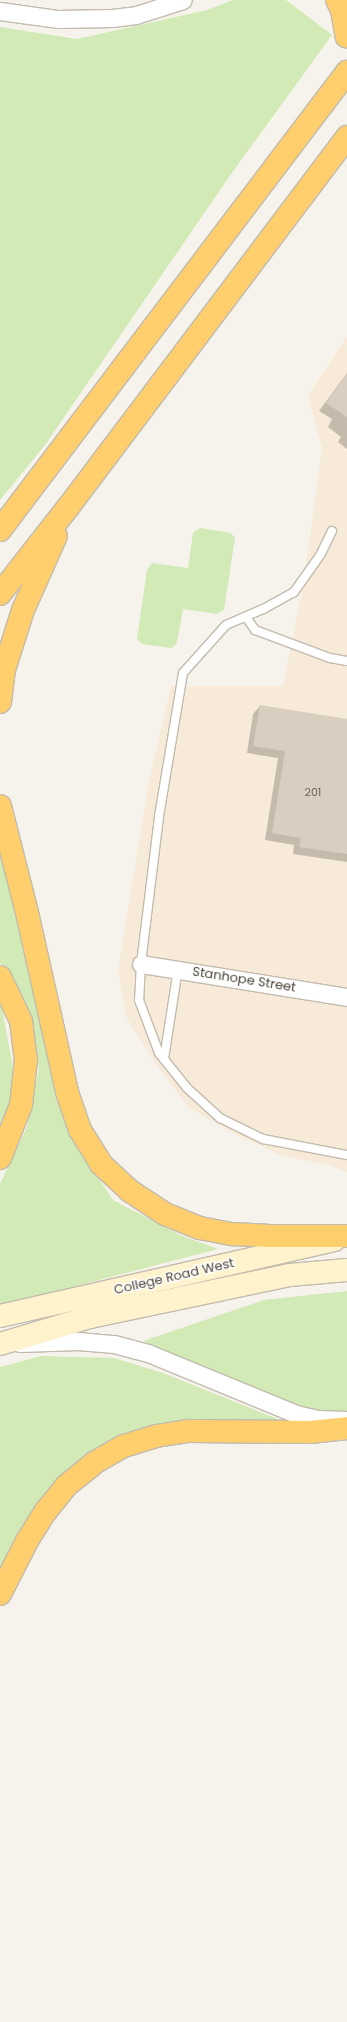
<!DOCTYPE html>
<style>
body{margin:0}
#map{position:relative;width:347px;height:2022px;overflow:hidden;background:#f6f3ec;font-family:Poppins,sans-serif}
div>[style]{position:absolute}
.commercial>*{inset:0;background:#f7ead8}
.green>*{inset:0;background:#d2eab5}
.shadow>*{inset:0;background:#0003}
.building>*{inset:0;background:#d8cfc1}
.roads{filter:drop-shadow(1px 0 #c2bbae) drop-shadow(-1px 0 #c2bbae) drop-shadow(0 1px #c2bbae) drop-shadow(0 -1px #c2bbae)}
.lane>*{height:8px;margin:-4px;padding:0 4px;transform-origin:4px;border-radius:4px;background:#fff}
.street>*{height:17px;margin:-8.5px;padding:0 8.5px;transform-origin:8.5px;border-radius:8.5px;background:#fff}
.secondary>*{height:22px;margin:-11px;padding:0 11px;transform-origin:11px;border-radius:11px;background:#fff3cd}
.highway>*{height:22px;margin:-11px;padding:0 11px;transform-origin:11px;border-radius:11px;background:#ffcf6e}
span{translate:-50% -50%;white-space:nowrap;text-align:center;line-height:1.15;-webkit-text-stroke:3px #fff;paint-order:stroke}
.number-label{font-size:11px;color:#6e675b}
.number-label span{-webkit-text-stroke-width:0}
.street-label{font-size:13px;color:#4b4439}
</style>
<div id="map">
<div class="commercial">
<div style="clip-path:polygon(347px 336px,347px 1172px,328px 1165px,280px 1155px,235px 1134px,189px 1108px,155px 1063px,126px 1017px,118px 971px,148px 786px,171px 686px,283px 686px,304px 581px,322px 448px,308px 396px)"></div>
</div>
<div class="green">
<div style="clip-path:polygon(233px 0,286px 0,332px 35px,229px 177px,45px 445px,0 500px,0 27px,77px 39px,207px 10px)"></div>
<div style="clip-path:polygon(200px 528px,231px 533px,235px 538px,224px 610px,217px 614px,183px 609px,177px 643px,171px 648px,142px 644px,137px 639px,147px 570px,152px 563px,188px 568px,193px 533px)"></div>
<div style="clip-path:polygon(0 838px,68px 1133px,113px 1200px,180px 1235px,218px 1249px,0 1306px,0 1184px,27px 1127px,39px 1068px,30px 1019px,7px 969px,0 963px)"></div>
<div style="clip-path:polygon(0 998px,17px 1089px,0 1124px)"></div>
<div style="clip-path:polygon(347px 1291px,347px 1414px,345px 1414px,295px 1407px,143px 1341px,264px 1300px)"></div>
<div style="clip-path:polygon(41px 1356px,114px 1358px,163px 1373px,290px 1424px,170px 1426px,85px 1454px,23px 1536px,0 1577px,0 1367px)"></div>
</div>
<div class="shadow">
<div style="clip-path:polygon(347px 373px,347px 449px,338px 442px,341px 437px,328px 427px,332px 419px,319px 411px)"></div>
<div style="clip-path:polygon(260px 706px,347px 720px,347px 862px,293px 854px,294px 845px,265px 840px,278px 758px,247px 753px,253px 714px)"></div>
</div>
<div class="building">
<div style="clip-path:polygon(347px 374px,347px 417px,326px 403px)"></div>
<div style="clip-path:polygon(260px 705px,347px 719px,347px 854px,299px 847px,301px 838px,272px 833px,285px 751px,253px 746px)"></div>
</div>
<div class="roads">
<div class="lane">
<div style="left:332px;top:531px;width:25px;rotate:116deg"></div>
<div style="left:321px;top:554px;width:47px;rotate:125.4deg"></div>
<div style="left:294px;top:592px;width:35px;rotate:151deg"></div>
<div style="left:263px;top:609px;width:40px;rotate:156.6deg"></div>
<div style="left:226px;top:625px;width:64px;rotate:131.9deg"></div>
<div style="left:183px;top:673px;width:146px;rotate:99.5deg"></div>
<div style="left:159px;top:817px;width:148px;rotate:97deg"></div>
<div style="left:141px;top:964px;width:36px;rotate:93deg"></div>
<div style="left:139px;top:1000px;width:57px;rotate:69.3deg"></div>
<div style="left:159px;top:1053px;width:45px;rotate:51.3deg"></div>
<div style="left:187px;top:1088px;width:45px;rotate:42.3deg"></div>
<div style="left:220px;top:1118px;width:48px;rotate:26deg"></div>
<div style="left:263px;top:1139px;width:86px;rotate:10.8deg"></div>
<div style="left:246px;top:617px;width:16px;rotate:55deg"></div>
<div style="left:255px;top:630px;width:80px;rotate:20.5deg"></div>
<div style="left:330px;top:658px;width:17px;rotate:10deg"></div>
<div style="left:164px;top:1059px;width:91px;rotate:-81.2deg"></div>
</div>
<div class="street">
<div style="left:0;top:11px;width:59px;rotate:7.9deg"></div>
<div style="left:58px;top:19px;width:54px;rotate:-1.1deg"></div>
<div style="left:112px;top:18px;width:24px;rotate:-7deg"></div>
<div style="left:136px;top:15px;width:49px;rotate:-17.7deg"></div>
<div style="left:141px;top:964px;width:209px;rotate:9.1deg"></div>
<div style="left:20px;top:1343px;width:58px;rotate:-2deg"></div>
<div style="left:78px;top:1341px;width:36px;rotate:5deg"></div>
<div style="left:114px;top:1344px;width:35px;rotate:15deg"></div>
<div style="left:148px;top:1353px;width:160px;rotate:22.4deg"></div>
<div style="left:296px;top:1414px;width:22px;rotate:13deg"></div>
<div style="left:317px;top:1419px;width:29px;rotate:2deg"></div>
</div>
<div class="secondary">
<div style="left:0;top:1316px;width:343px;rotate:-12.8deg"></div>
<div style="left:0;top:1344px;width:94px;rotate:-16.7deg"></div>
<div style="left:90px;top:1317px;width:204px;rotate:-11.9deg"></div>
<div style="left:290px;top:1275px;width:57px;rotate:-5deg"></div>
</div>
<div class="highway">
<div style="left:337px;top:0;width:11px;rotate:63deg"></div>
<div style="left:342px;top:10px;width:27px;rotate:80deg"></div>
<div style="left:0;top:530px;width:575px;rotate:-52.85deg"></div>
<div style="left:0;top:594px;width:112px;rotate:-51.9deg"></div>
<div style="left:69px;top:506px;width:462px;rotate:-53deg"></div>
<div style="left:0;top:702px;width:32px;rotate:-83deg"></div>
<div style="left:4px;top:670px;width:63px;rotate:-72.4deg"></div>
<div style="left:23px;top:610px;width:81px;rotate:-66deg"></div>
<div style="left:0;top:806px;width:114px;rotate:75.8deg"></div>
<div style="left:28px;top:917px;width:179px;rotate:77.4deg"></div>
<div style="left:67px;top:1092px;width:40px;rotate:71.1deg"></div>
<div style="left:80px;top:1130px;width:40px;rotate:58deg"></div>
<div style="left:101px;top:1164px;width:40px;rotate:43deg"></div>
<div style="left:130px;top:1191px;width:42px;rotate:33.3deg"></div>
<div style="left:165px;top:1214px;width:38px;rotate:22deg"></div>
<div style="left:200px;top:1228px;width:33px;rotate:11deg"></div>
<div style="left:232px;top:1234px;width:35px;rotate:3deg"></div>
<div style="left:267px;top:1236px;width:80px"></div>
<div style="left:0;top:977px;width:49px;rotate:64.5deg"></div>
<div style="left:21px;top:1021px;width:39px;rotate:83deg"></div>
<div style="left:26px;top:1060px;width:45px;rotate:96.3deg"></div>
<div style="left:21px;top:1105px;width:57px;rotate:111.6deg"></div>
<div style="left:0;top:1594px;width:59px;rotate:-63deg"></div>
<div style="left:27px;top:1541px;width:36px;rotate:-58deg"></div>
<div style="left:46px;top:1511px;width:32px;rotate:-51deg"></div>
<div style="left:66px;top:1486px;width:36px;rotate:-39deg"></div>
<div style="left:94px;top:1463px;width:34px;rotate:-30deg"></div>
<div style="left:124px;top:1446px;width:34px;rotate:-17deg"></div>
<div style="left:156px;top:1436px;width:33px;rotate:-9deg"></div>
<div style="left:189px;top:1431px;width:121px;rotate:0.5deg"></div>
<div style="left:310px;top:1432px;width:37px;rotate:-6deg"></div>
</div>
</div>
<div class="number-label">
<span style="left:313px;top:792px">201</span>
</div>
<div class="street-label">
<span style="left:244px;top:980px;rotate:9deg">Stanhope Street</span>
<span style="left:174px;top:1277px;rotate:-13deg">College Road West</span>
</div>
</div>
